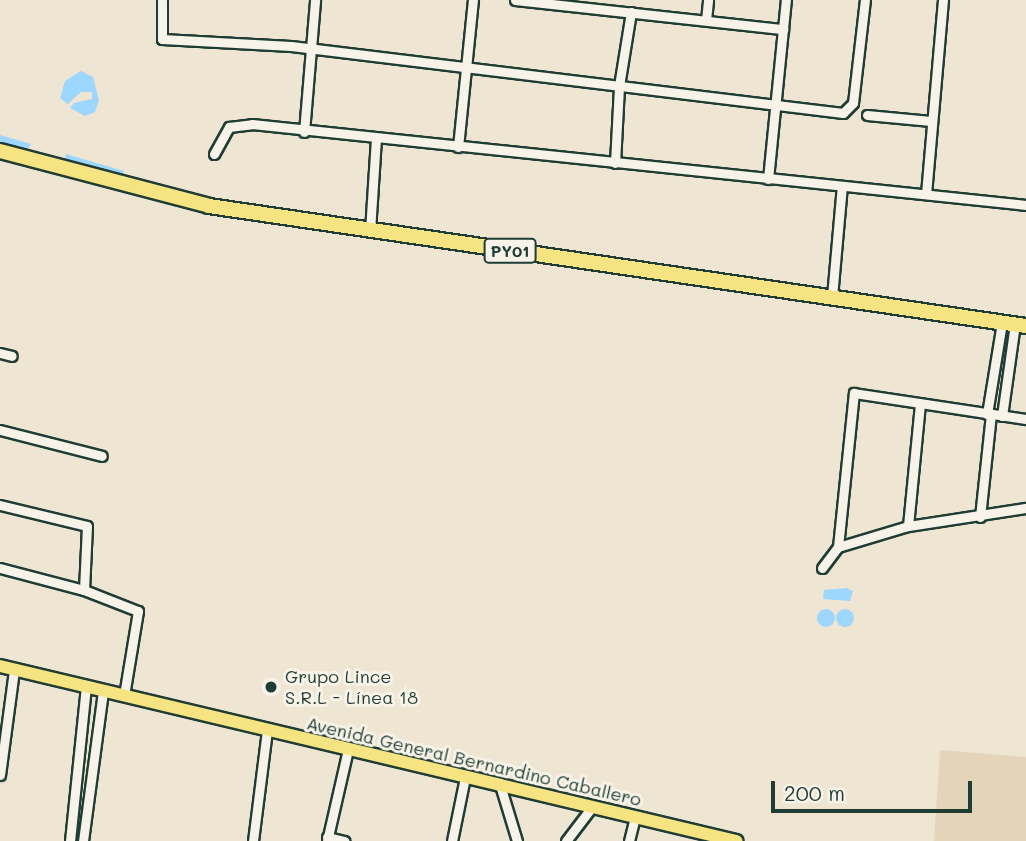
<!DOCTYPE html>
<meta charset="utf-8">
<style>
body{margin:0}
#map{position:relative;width:1026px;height:841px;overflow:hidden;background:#eee5d3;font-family:Mali,sans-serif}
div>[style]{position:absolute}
.built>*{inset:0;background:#e4d4ba}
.water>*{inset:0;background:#9dd7fd}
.round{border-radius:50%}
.roads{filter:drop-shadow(2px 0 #1f3d34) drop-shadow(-2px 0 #1f3d34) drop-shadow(0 2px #1f3d34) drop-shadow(0 -2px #1f3d34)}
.minor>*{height:9px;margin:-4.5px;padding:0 4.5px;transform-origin:4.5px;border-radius:4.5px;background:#f7f3e8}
.major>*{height:12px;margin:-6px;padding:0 6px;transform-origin:6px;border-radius:6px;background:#f6e381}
.highway>*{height:14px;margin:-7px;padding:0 7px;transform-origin:7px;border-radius:7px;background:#f6e381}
.dots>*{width:19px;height:19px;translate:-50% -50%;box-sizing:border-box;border:4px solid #f7f3e8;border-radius:50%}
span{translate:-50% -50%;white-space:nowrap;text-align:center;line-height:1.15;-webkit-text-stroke:6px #f7f3e8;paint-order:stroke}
.shield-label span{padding:2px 5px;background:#f7f3e8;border:2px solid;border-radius:5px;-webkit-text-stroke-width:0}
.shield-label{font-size:16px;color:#1f3d34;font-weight:700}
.poi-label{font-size:18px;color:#1f3d34}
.left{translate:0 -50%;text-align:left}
.street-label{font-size:18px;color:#1f3d34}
.scale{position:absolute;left:771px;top:781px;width:201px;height:32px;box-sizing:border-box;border:4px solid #1f3d34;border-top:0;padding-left:9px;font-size:21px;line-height:24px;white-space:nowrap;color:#1f3d34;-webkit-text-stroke:5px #f7f3e8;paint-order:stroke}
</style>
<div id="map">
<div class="built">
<div style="clip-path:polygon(940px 750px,1026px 757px,1026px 841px,934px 841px)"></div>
</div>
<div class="water">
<div style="clip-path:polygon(81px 71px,93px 77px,99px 100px,95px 112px,85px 116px,70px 108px,74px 103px,92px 99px,92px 92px,81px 92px,68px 104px,60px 98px,65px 81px)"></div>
<div style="clip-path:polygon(0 135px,31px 144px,27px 150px,0 142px)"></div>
<div style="clip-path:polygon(66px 154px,124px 171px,122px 175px,65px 160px)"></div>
<div style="clip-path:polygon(847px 588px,853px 591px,850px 601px,823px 599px,824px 590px)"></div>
<div class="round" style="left:836px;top:609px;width:18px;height:18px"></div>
<div class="round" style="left:817px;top:609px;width:18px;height:18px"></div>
</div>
<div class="roads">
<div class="minor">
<div style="left:162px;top:0;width:39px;rotate:90deg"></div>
<div style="left:162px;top:39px;width:129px;rotate:3.1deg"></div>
<div style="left:291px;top:46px;width:556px;rotate:6.92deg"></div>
<div style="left:843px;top:113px;width:14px;rotate:-45deg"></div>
<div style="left:853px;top:103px;width:104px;rotate:-83.4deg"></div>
<div style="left:515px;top:0;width:270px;rotate:6.2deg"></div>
<div style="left:706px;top:20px;width:20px;rotate:-84deg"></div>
<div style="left:867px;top:115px;width:64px;rotate:5.4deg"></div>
<div style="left:304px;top:132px;width:132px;rotate:-85.2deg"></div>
<div style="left:458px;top:147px;width:148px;rotate:-84.2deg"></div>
<div style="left:214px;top:154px;width:31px;rotate:-61deg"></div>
<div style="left:229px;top:127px;width:23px;rotate:-7deg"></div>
<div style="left:252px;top:124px;width:778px;rotate:5.97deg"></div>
<div style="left:615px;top:163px;width:77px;rotate:-87deg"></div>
<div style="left:619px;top:86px;width:75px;rotate:-80.8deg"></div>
<div style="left:768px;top:179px;width:180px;rotate:-84.3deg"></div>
<div style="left:926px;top:194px;width:195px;rotate:-85deg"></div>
<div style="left:370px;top:231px;width:92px;rotate:-86.3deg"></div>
<div style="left:832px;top:297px;width:111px;rotate:-84.9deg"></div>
<div style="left:0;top:353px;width:12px;rotate:14deg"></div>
<div style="left:987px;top:414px;width:93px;rotate:-80.7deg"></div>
<div style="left:1002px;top:416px;width:93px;rotate:-82deg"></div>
<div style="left:0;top:430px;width:105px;rotate:14.3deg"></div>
<div style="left:0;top:505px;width:89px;rotate:13.6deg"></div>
<div style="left:87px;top:526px;width:64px;rotate:92.7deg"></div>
<div style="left:980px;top:517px;width:104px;rotate:-83.9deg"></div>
<div style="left:908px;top:526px;width:123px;rotate:-84.4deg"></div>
<div style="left:838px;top:547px;width:155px;rotate:-84.1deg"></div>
<div style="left:854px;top:393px;width:174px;rotate:8.6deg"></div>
<div style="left:0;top:568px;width:87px;rotate:14.7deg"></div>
<div style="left:84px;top:590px;width:58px;rotate:21.3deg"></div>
<div style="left:138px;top:611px;width:86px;rotate:99.4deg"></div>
<div style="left:822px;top:568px;width:26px;rotate:-53deg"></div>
<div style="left:838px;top:547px;width:73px;rotate:-16.7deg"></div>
<div style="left:908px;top:526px;width:119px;rotate:-8.7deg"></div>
<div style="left:0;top:775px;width:106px;rotate:-82.4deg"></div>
<div style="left:500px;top:785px;width:59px;rotate:73.1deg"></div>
<div style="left:327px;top:837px;width:18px;rotate:13deg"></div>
<div style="left:70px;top:841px;width:155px;rotate:-84.1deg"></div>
<div style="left:83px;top:841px;width:151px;rotate:-82.4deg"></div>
<div style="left:253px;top:841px;width:112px;rotate:-82.8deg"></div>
<div style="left:327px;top:841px;width:94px;rotate:-77.1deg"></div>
<div style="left:452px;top:841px;width:65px;rotate:-78.5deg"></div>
<div style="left:566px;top:841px;width:43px;rotate:-52.6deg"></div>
<div style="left:629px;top:841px;width:25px;rotate:-76deg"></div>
</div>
<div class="major">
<div style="left:0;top:666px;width:757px;rotate:13.37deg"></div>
</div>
<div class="highway">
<div style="left:0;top:151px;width:216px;rotate:14.7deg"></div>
<div style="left:209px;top:206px;width:826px;rotate:8.36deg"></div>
</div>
</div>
<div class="dots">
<div style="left:271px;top:687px;background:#1f3d34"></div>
</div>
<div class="shield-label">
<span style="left:510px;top:251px">PY01</span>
</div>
<div class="poi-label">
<span class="left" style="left:285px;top:687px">Grupo Lince<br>S.R.L - Línea 18</span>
</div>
<div class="street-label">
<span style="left:474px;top:761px;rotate:13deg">Avenida General Bernardino Caballero</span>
</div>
<div class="scale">200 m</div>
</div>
